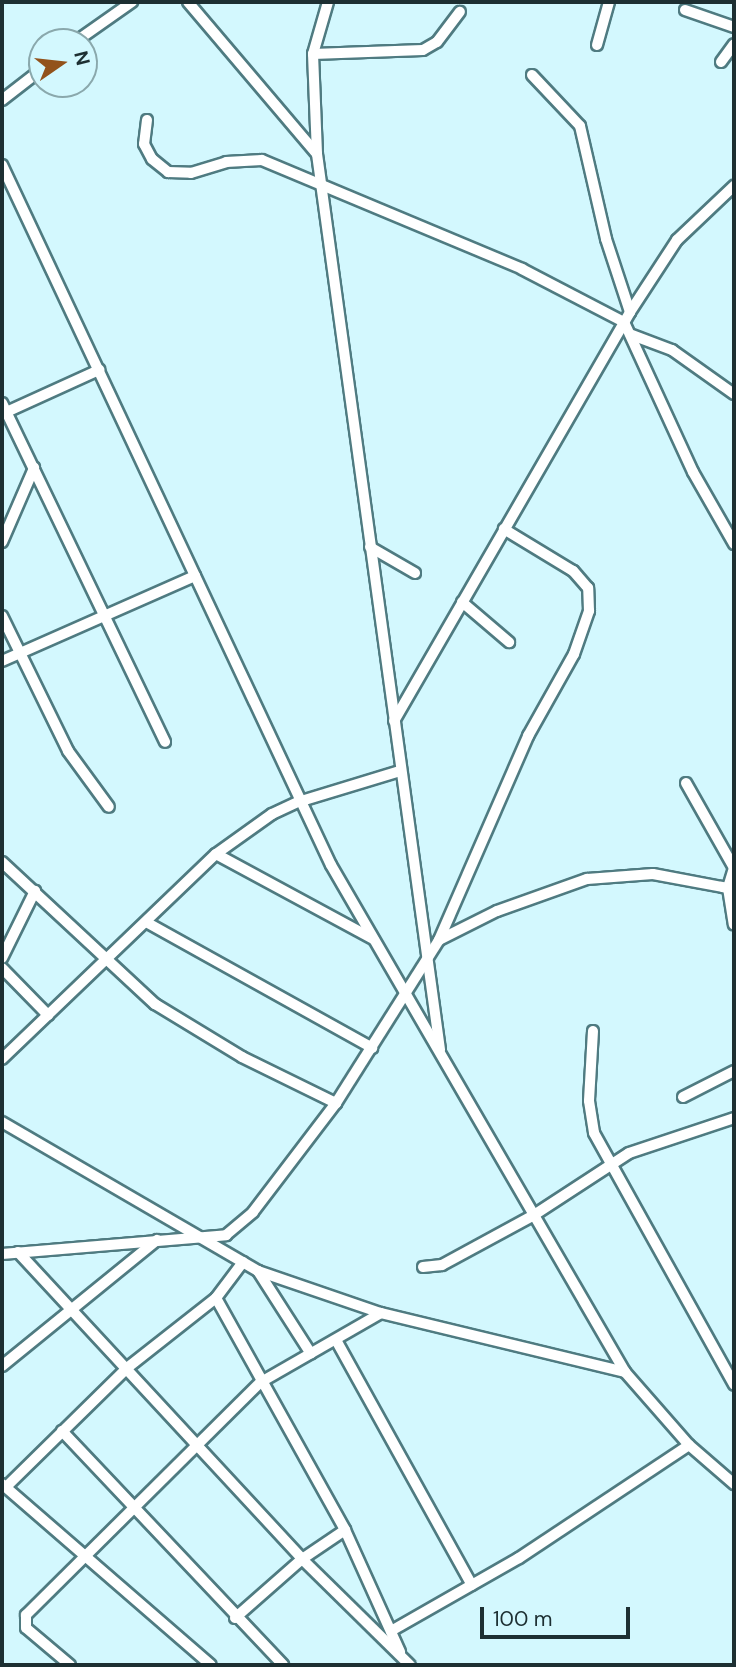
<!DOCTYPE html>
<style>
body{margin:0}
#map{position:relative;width:736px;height:1667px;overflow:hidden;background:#d3f8fe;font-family:"DM Sans",sans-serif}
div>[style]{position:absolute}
.roads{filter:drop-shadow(2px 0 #4f7b81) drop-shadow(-2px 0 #4f7b81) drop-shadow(0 2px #4f7b81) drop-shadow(0 -2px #4f7b81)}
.street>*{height:10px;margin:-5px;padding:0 5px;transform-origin:5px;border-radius:5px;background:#fff}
span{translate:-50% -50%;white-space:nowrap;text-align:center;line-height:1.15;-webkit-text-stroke:7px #d3f8fe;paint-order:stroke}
.frame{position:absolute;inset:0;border:4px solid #1d2f32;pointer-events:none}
.north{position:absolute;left:28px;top:28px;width:70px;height:70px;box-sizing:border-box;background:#d3f8fe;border:2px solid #8aa8ac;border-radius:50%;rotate:76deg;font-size:19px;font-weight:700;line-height:28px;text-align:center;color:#1d2f32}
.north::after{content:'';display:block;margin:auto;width:24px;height:32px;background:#92521b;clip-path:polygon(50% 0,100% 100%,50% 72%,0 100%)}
.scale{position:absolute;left:480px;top:1607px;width:150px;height:32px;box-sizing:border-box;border:4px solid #1d2f32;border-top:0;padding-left:9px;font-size:21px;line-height:24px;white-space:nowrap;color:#1d2f32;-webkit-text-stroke:5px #d3f8fe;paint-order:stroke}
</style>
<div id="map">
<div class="roads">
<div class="street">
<div style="left:188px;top:2px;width:199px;rotate:49.7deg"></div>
<div style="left:328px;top:2px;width:54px;rotate:106.1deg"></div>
<div style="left:313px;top:54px;width:100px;rotate:87.7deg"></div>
<div style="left:317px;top:154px;width:904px;rotate:82.18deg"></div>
<div style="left:685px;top:10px;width:52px;rotate:19.1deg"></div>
<div style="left:75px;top:42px;width:70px;rotate:-35.1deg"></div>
<div style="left:597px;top:45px;width:45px;rotate:-74.4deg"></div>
<div style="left:313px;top:54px;width:110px;rotate:-2.1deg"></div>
<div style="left:423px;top:50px;width:16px;rotate:-30deg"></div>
<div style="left:437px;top:42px;width:38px;rotate:-53deg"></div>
<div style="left:721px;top:62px;width:22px;rotate:-54deg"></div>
<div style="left:532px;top:75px;width:70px;rotate:46.7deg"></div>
<div style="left:580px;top:126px;width:116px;rotate:77deg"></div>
<div style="left:606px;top:239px;width:77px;rotate:71.8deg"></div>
<div style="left:2px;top:100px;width:51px;rotate:-37.8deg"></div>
<div style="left:147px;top:120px;width:24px;rotate:97deg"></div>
<div style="left:144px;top:144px;width:17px;rotate:62deg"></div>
<div style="left:152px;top:159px;width:21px;rotate:39deg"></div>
<div style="left:168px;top:172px;width:23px;rotate:2deg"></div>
<div style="left:191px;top:173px;width:37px;rotate:-17deg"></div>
<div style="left:226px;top:162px;width:36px;rotate:-3deg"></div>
<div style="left:262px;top:160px;width:282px;rotate:22.7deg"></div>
<div style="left:522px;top:269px;width:115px;rotate:27.5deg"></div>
<div style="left:624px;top:322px;width:165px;rotate:65.3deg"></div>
<div style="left:693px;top:472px;width:83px;rotate:60.3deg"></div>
<div style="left:2px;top:165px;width:773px;rotate:64.83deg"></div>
<div style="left:331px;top:865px;width:586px;rotate:59.89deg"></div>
<div style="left:625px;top:1372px;width:97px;rotate:48.8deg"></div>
<div style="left:689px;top:1445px;width:60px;rotate:40.9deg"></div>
<div style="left:632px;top:335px;width:43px;rotate:20.6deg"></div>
<div style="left:672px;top:350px;width:76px;rotate:35.4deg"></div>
<div style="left:2px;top:403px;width:376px;rotate:64.3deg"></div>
<div style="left:2px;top:414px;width:107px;rotate:-24.4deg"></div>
<div style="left:2px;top:542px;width:81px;rotate:-66.6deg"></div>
<div style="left:370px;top:547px;width:52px;rotate:30deg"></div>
<div style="left:462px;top:602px;width:62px;rotate:40.4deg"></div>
<div style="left:2px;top:616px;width:150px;rotate:63.9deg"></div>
<div style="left:68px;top:751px;width:69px;rotate:53.8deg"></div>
<div style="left:2px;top:661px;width:211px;rotate:-23.8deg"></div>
<div style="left:394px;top:721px;width:472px;rotate:-60deg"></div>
<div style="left:630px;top:312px;width:86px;rotate:-56.9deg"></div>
<div style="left:677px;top:240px;width:79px;rotate:-43.5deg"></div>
<div style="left:686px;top:783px;width:98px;rotate:60.5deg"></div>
<div style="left:216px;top:854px;width:179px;rotate:28.4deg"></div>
<div style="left:2px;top:862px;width:209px;rotate:42.9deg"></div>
<div style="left:155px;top:1004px;width:102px;rotate:31.3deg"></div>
<div style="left:242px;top:1057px;width:105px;rotate:26.1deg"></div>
<div style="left:734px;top:868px;width:21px;rotate:107deg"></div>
<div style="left:728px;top:888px;width:37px;rotate:81deg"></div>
<div style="left:146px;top:922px;width:259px;rotate:29.1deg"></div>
<div style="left:439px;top:940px;width:65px;rotate:-26.6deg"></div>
<div style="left:497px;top:911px;width:96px;rotate:-19.6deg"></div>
<div style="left:587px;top:879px;width:66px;rotate:-4.3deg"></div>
<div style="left:653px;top:874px;width:76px;rotate:10.6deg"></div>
<div style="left:2px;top:958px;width:75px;rotate:-63.8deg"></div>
<div style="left:2px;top:968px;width:66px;rotate:45.6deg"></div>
<div style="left:593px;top:1031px;width:70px;rotate:93.3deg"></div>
<div style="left:589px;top:1101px;width:32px;rotate:81deg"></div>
<div style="left:594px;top:1133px;width:288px;rotate:60.9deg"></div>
<div style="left:2px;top:1059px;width:296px;rotate:-43.8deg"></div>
<div style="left:216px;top:854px;width:69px;rotate:-35.5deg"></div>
<div style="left:272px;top:814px;width:29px;rotate:-25deg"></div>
<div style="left:298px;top:802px;width:107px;rotate:-16.9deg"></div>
<div style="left:683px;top:1097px;width:57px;rotate:-27deg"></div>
<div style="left:2px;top:1122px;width:296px;rotate:30.2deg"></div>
<div style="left:258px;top:1271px;width:130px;rotate:18.9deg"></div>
<div style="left:381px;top:1313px;width:251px;rotate:13.6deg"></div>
<div style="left:18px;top:1252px;width:418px;rotate:47.2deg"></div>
<div style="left:302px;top:1559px;width:151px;rotate:44.5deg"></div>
<div style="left:2px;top:1254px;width:225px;rotate:-4.8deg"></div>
<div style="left:226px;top:1235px;width:35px;rotate:-40deg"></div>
<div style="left:253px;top:1212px;width:137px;rotate:-52.7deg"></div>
<div style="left:336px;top:1103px;width:193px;rotate:-57.7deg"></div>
<div style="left:439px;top:940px;width:223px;rotate:-66.4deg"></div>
<div style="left:528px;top:736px;width:94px;rotate:-60.7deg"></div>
<div style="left:574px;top:654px;width:46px;rotate:-70.8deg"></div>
<div style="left:589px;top:611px;width:23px;rotate:-92deg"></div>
<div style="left:588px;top:588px;width:23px;rotate:-131deg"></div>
<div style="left:573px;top:571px;width:81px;rotate:-148.7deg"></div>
<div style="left:423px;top:1267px;width:19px;rotate:-6deg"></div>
<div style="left:442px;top:1265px;width:105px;rotate:-28.5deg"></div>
<div style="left:534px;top:1215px;width:113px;rotate:-33.1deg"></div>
<div style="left:629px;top:1153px;width:111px;rotate:-18.4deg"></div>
<div style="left:258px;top:1271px;width:98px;rotate:57.4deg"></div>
<div style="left:216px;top:1298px;width:265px;rotate:60.9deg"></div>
<div style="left:345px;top:1530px;width:134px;rotate:65.7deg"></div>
<div style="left:336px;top:1340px;width:280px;rotate:61deg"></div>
<div style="left:2px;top:1366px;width:200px;rotate:-39.1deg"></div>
<div style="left:62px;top:1431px;width:322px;rotate:46.6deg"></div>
<div style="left:2px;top:1484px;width:276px;rotate:40.9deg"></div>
<div style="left:6px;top:1487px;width:170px;rotate:-44.5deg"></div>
<div style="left:127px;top:1368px;width:113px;rotate:-38.2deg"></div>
<div style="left:216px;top:1298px;width:45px;rotate:-53.1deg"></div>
<div style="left:235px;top:1618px;width:89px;rotate:-41.4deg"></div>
<div style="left:302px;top:1559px;width:52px;rotate:-34deg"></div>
<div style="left:391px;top:1631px;width:147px;rotate:-29.7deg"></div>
<div style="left:519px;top:1558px;width:204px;rotate:-33.6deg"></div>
<div style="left:70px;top:1665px;width:57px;rotate:-139.9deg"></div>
<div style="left:26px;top:1628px;width:13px;rotate:-90deg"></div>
<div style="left:26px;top:1615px;width:331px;rotate:-44.8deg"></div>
<div style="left:261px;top:1382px;width:138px;rotate:-29.9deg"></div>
</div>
</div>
<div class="frame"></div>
<div class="north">N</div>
<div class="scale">100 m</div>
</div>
